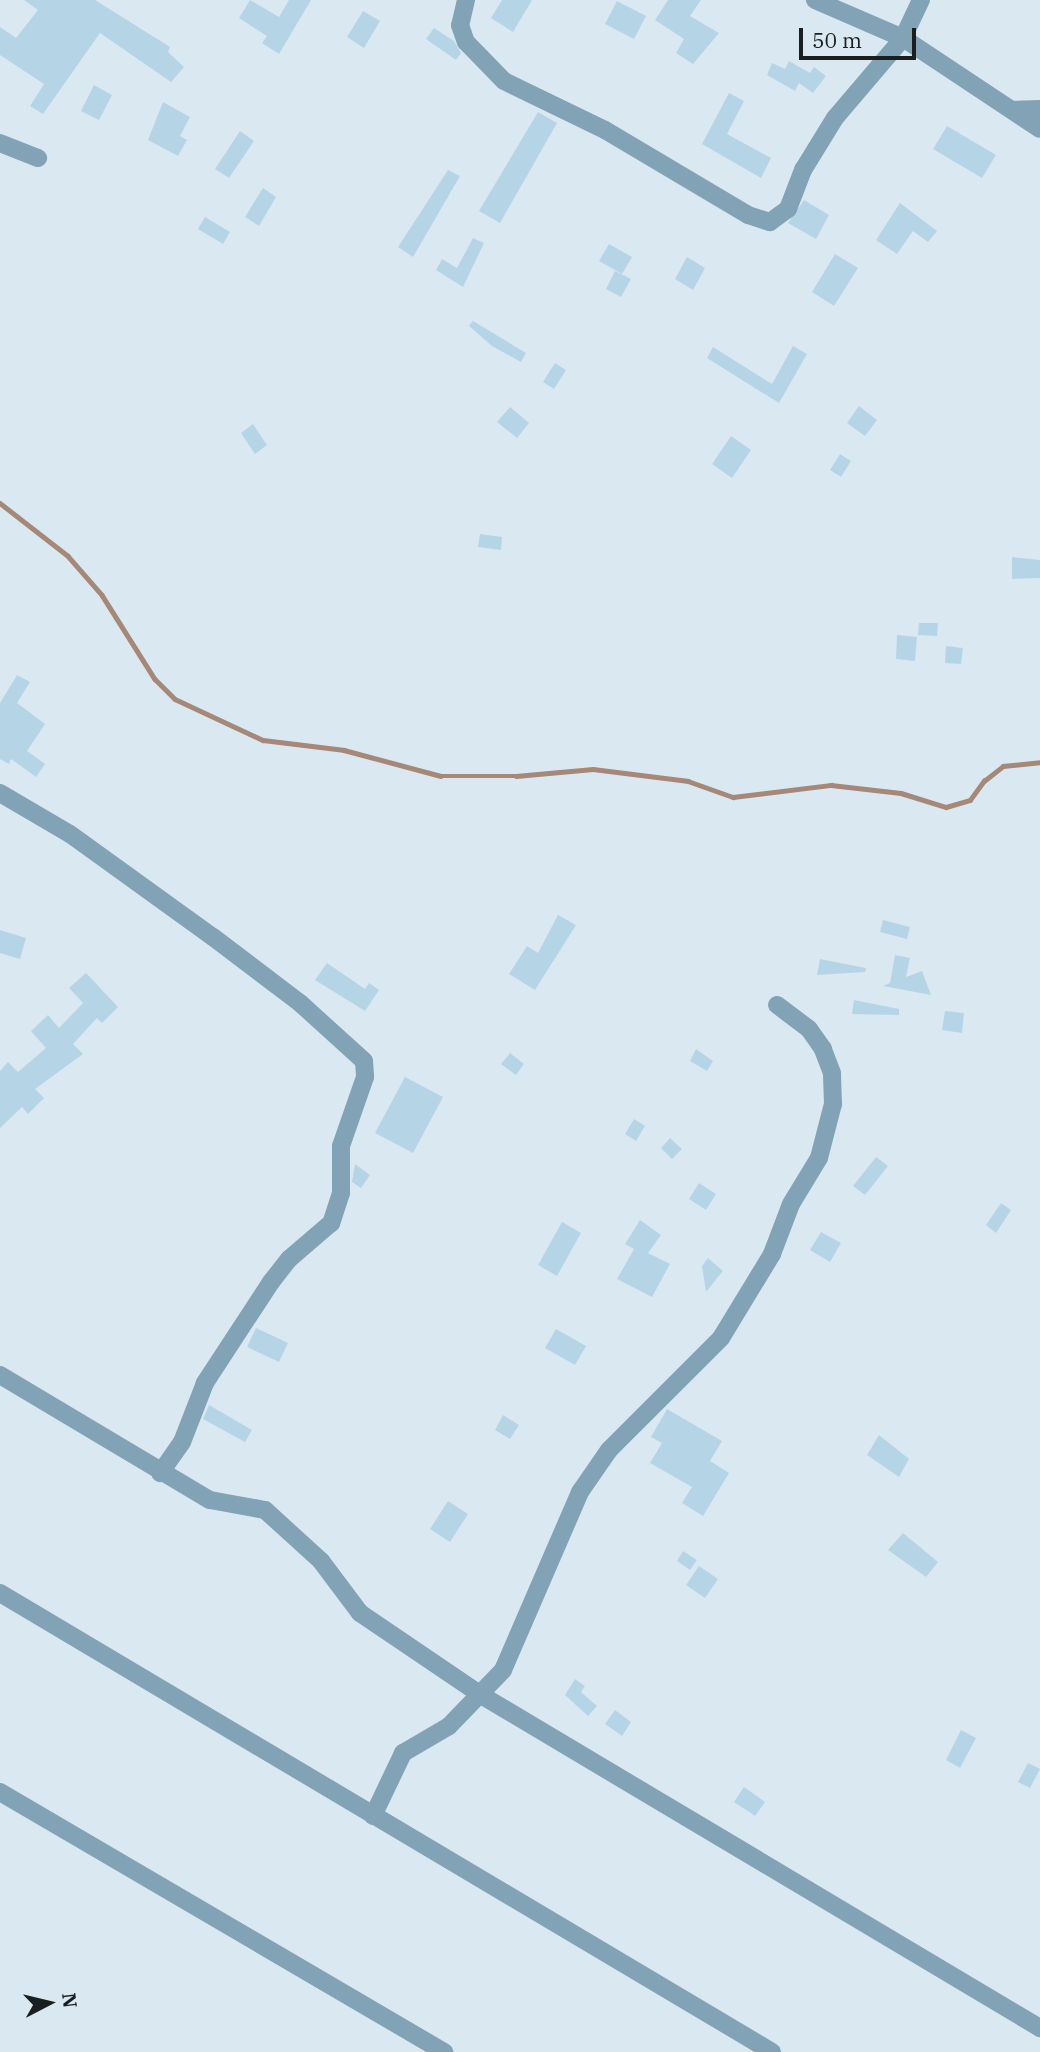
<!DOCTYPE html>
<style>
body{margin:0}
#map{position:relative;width:1040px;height:2052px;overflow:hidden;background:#dae9f1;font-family:"IBM Plex Serif",serif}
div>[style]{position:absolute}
.stream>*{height:4.5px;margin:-2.25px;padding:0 2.25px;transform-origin:2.25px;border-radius:2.25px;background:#a58878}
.building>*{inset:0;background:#b5d5e7}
.street>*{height:18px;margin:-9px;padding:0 9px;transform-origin:9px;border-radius:9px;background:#81a3b5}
span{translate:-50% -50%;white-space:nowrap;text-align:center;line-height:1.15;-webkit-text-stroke:6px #dae9f1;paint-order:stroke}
.north{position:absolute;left:14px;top:1968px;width:70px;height:70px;-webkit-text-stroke:5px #dae9f1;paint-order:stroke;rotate:83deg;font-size:19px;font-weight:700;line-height:28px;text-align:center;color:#191e21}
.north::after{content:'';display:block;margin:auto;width:24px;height:32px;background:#191e21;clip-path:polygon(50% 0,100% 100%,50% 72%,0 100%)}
.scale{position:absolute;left:799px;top:28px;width:117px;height:32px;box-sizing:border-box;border:4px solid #191e21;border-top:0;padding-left:9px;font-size:21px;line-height:24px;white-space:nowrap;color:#191e21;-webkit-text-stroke:5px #dae9f1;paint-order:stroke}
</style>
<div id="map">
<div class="stream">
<div style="left:0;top:503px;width:86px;rotate:37.9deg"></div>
<div style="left:68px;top:556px;width:52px;rotate:48.9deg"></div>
<div style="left:102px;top:595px;width:99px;rotate:57.8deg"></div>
<div style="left:155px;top:679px;width:28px;rotate:45deg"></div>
<div style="left:175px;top:699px;width:97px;rotate:25deg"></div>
<div style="left:263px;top:740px;width:82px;rotate:7deg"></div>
<div style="left:344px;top:750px;width:100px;rotate:15deg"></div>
<div style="left:441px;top:776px;width:75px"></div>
<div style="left:516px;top:776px;width:77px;rotate:-5.2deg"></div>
<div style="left:593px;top:769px;width:96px;rotate:7.2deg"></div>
<div style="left:688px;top:781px;width:48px;rotate:19.6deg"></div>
<div style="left:733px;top:797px;width:99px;rotate:-7deg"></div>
<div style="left:831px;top:785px;width:70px;rotate:6.5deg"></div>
<div style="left:901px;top:793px;width:47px;rotate:17.3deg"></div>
<div style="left:946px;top:807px;width:25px;rotate:-16deg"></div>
<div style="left:970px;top:800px;width:24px;rotate:-54deg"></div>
<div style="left:984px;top:781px;width:24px;rotate:-38deg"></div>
<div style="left:1003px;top:766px;width:37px;rotate:-6deg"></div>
</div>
<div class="building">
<div style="clip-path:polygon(24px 0,95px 0,170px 47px,168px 52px,184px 67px,171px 82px,100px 33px,43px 114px,30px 106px,44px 84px,0 55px,0 27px,16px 38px,38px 10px)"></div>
<div style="clip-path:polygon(250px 0,279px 17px,289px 0,311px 0,279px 54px,262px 43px,267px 36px,239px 18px)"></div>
<div style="clip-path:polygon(502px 0,532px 0,513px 32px,491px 18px)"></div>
<div style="clip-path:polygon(668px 0,701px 0,690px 16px,719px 33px,693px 64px,676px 53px,684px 39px,655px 20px)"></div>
<div style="clip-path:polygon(617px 1px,646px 16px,634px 39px,605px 24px)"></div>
<div style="clip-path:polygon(363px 11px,380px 21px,364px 48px,347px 37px)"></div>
<div style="clip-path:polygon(434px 28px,454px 41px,461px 53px,456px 60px,426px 39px)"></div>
<div style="clip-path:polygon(789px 61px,810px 73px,814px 67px,826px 76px,813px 93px,799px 83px,795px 91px,767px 75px,772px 63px,785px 69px)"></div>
<div style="clip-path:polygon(94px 85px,112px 95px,99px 120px,81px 111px)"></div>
<div style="clip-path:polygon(729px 93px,744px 101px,727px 134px,771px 158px,761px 178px,702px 144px)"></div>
<div style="clip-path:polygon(163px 102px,190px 117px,180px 136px,187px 140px,178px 156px,148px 140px)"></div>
<div style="clip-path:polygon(538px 112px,557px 123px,500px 223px,479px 211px)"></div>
<div style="clip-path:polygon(947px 126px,996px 155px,982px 178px,933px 149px)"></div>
<div style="clip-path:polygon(240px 131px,254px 141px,229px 178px,215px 169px)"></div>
<div style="clip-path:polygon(448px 170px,460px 176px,413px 257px,398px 247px)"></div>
<div style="clip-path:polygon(263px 188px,276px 197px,259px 226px,245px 217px)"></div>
<div style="clip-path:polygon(804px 200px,829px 215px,816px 239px,788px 223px)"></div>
<div style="clip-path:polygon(900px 203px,937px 231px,928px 242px,913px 231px,897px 254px,876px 240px)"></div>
<div style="clip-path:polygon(205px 217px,230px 232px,223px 244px,198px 229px)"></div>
<div style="clip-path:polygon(473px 238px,484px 243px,463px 287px,436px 270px,442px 259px,457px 268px)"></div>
<div style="clip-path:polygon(609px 244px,632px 257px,622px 274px,599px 261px)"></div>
<div style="clip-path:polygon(835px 254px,858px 268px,834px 306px,812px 292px)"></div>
<div style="clip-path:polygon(687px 257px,705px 268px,693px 290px,675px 279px)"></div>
<div style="clip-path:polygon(615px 271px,631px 279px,621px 297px,606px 289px)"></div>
<div style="clip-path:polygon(473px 321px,526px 353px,521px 362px,492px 346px,469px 326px)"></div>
<div style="clip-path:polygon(793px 346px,807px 354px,779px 403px,707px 358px,713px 347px,772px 384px)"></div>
<div style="clip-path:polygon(555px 363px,566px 370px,554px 389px,543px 382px)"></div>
<div style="clip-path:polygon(859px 406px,877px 420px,865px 436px,847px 423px)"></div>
<div style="clip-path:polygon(510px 407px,529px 423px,517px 438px,497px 422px)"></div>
<div style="clip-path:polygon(253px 424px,267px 445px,255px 454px,241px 433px)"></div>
<div style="clip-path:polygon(731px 436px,751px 450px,732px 478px,712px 464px)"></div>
<div style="clip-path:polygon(840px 454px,851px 461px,841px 477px,830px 470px)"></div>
<div style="clip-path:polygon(480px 534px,502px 537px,501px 550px,478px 547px)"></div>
<div style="clip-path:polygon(1012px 557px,1040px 560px,1040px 578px,1012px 579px)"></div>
<div style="clip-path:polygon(919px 623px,938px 623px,937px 636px,918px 635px)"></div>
<div style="clip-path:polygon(897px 635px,917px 637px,915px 661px,896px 659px)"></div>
<div style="clip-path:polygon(946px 646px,963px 648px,961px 664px,945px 663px)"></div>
<div style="clip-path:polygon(17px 675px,30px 682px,17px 703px,45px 724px,27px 751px,45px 764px,36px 777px,11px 759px,9px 764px,0 759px,0 703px)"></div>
<div style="clip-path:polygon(558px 915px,576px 925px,535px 990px,509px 974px,527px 946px,538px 953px)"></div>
<div style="clip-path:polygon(883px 920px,910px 927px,907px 939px,880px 932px)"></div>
<div style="clip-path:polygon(0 930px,26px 938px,20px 959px,0 953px)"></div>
<div style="clip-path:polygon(895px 955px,910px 958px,906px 977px,922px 971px,931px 995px,883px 986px,890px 983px)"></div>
<div style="clip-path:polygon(820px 959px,866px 968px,865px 972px,817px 975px)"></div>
<div style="clip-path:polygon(327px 963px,365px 989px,369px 983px,379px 990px,365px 1011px,315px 980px)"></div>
<div style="clip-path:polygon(86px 973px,118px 1007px,102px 1023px,97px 1018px,73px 1044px,83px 1054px,35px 1089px,44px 1098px,28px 1114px,22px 1107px,0 1128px,0 1071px,8px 1062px,18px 1072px,46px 1048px,31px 1031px,48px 1015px,59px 1028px,83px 1003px,69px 988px)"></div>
<div style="clip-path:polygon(854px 1000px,899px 1009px,899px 1015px,852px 1014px)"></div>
<div style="clip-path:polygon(945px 1011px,964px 1013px,962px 1033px,942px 1030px)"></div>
<div style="clip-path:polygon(696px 1049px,713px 1061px,707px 1071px,690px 1061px)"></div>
<div style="clip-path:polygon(510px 1053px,524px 1064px,516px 1075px,501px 1064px)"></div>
<div style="clip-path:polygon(405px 1077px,443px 1097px,413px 1153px,375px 1133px)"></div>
<div style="clip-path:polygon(634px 1119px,645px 1126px,636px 1141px,625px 1134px)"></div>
<div style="clip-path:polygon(670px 1138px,682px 1149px,672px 1159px,661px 1148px)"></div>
<div style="clip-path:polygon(876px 1157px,888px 1166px,865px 1195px,853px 1186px)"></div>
<div style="clip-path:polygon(355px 1164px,370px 1175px,361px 1188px,352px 1182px)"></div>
<div style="clip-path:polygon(699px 1183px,716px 1194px,706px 1210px,689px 1199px)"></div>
<div style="clip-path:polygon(1001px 1203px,1011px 1210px,996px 1233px,986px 1225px)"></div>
<div style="clip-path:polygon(640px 1220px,661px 1235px,648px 1253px,670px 1264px,652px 1297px,617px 1279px,634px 1249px,625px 1244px)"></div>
<div style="clip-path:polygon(562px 1222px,581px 1233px,557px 1276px,538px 1265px)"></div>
<div style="clip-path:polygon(821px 1232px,841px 1243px,830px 1262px,810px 1250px)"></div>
<div style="clip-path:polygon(708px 1258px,723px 1271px,706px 1292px,702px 1266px)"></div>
<div style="clip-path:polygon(256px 1328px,288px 1343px,279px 1362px,247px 1347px)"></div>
<div style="clip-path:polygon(556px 1329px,586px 1346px,575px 1365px,545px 1348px)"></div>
<div style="clip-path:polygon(209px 1405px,252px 1430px,245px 1442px,203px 1419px)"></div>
<div style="clip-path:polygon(667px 1409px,722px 1441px,710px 1461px,729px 1473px,703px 1516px,682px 1503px,692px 1487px,650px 1463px,662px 1443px,651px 1437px)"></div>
<div style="clip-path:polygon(503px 1415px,519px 1425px,510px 1439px,495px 1430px)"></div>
<div style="clip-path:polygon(879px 1435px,909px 1459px,899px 1477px,867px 1455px)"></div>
<div style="clip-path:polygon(448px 1501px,468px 1514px,450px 1542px,430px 1529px)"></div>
<div style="clip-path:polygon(903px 1533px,938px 1562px,926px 1577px,888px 1550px)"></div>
<div style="clip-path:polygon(683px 1551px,697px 1560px,690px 1570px,677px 1561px)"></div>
<div style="clip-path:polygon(699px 1566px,718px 1579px,705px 1598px,686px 1585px)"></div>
<div style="clip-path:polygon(575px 1679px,585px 1686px,581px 1692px,597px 1706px,588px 1716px,565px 1695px)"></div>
<div style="clip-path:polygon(615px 1710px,631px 1722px,622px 1736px,605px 1724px)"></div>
<div style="clip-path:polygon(961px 1730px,976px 1738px,960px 1768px,946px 1760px)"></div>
<div style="clip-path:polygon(1028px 1763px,1040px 1769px,1030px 1788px,1018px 1782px)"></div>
<div style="clip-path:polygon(744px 1787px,765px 1802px,755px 1816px,734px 1802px)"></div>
</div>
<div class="street">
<div style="left:466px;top:0;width:26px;rotate:103deg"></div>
<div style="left:460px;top:25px;width:18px;rotate:71deg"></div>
<div style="left:466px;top:42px;width:54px;rotate:45.7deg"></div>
<div style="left:504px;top:81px;width:112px;rotate:25.9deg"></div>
<div style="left:605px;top:130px;width:166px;rotate:30.7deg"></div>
<div style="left:748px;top:215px;width:23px;rotate:18deg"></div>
<div style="left:770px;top:222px;width:22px;rotate:-36deg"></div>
<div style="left:788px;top:209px;width:42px;rotate:-69deg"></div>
<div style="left:803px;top:170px;width:61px;rotate:-58.4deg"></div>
<div style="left:835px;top:118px;width:105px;rotate:-49.6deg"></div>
<div style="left:903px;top:38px;width:42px;rotate:-64.7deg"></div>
<div style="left:815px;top:0;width:96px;rotate:23.4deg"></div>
<div style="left:903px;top:38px;width:164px;rotate:33.6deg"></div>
<div style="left:1012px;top:110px;width:28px;rotate:-2deg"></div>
<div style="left:0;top:143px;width:41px;rotate:21.5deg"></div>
<div style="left:0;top:793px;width:81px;rotate:30.4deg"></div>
<div style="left:70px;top:834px;width:176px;rotate:35.8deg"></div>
<div style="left:213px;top:937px;width:109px;rotate:37.2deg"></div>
<div style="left:300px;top:1003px;width:86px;rotate:42.2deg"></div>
<div style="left:364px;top:1061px;width:16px;rotate:86deg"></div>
<div style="left:365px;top:1077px;width:73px;rotate:109.2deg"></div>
<div style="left:341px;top:1146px;width:47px;rotate:90deg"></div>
<div style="left:341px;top:1193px;width:32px;rotate:108deg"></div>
<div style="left:331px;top:1223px;width:55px;rotate:139.4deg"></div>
<div style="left:289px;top:1259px;width:29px;rotate:128deg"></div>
<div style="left:271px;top:1282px;width:121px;rotate:123.2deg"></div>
<div style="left:205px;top:1383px;width:63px;rotate:111.3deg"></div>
<div style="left:182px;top:1442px;width:38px;rotate:125deg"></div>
<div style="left:0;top:1375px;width:244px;rotate:30.8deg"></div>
<div style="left:210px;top:1500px;width:56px;rotate:10.3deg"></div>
<div style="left:265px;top:1510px;width:76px;rotate:42.3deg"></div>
<div style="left:321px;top:1561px;width:65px;rotate:53.1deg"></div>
<div style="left:360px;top:1613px;width:146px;rotate:34.1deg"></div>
<div style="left:481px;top:1695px;width:651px;rotate:30.78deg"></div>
<div style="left:0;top:1593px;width:898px;rotate:30.73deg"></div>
<div style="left:0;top:1792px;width:515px;rotate:30.35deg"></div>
<div style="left:373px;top:1816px;width:70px;rotate:-64.5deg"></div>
<div style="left:403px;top:1753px;width:53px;rotate:-30.4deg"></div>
<div style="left:449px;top:1726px;width:78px;rotate:-46deg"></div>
<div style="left:503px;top:1670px;width:194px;rotate:-66.6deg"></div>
<div style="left:580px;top:1492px;width:51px;rotate:-55.4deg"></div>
<div style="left:609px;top:1450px;width:158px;rotate:-45deg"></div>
<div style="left:721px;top:1338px;width:98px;rotate:-58.7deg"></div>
<div style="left:772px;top:1254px;width:53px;rotate:-69.2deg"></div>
<div style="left:791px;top:1204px;width:54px;rotate:-58.7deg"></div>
<div style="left:819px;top:1158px;width:56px;rotate:-75.5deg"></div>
<div style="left:833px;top:1104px;width:31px;rotate:-92deg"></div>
<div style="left:832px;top:1073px;width:26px;rotate:-111deg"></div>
<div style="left:823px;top:1049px;width:24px;rotate:-125deg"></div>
<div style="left:809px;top:1029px;width:40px;rotate:-143deg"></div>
</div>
<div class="north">N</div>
<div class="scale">50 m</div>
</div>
